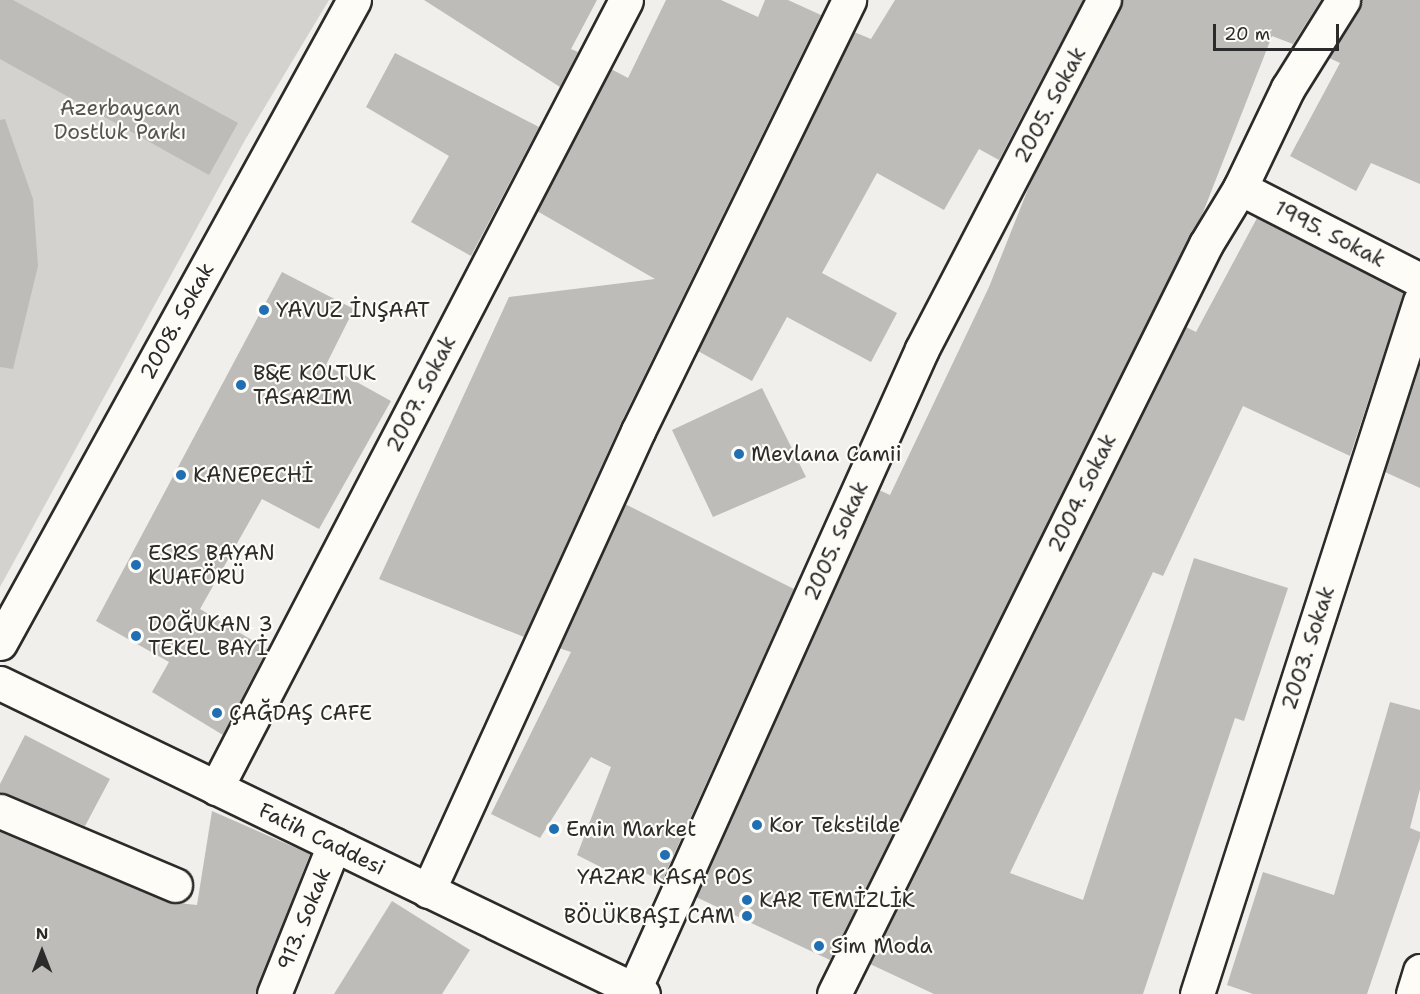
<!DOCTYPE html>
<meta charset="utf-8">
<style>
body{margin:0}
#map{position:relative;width:1420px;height:994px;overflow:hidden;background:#f0efeb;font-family:"Shantell Sans",sans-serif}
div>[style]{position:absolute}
.green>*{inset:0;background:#d3d2cf}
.building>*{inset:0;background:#bdbcb8}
.roads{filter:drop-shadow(2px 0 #2b2b2b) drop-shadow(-2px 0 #2b2b2b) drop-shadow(0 2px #2b2b2b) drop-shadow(0 -2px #2b2b2b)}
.street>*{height:33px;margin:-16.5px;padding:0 16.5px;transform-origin:16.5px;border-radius:16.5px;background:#fdfcf7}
.secondary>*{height:33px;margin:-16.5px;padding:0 16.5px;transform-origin:16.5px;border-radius:16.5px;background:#fdfcf7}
.dots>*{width:16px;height:16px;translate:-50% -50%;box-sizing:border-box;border:3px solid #fdfcf7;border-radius:50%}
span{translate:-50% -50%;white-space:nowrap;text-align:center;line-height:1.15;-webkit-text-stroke:4.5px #fdfcf7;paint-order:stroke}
.street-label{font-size:21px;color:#2b2b2b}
.park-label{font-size:21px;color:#555554}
.poi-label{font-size:21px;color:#2b2b2b}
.left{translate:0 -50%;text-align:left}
.right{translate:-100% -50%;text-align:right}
.north{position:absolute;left:12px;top:922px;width:60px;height:60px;-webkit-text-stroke:4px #fdfcf7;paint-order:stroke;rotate:0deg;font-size:16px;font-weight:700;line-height:24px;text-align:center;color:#2b2b2b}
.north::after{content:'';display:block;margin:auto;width:21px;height:27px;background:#2b2b2b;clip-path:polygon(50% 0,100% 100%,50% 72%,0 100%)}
.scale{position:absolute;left:1213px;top:24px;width:126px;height:27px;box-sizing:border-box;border:3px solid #2b2b2b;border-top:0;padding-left:8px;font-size:18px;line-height:21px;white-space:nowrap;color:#2b2b2b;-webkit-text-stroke:4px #fdfcf7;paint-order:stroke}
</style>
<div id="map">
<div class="green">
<div style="clip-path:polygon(0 0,329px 0,245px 140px,0 587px)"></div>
</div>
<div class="building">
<div style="clip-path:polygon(0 0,13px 0,238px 123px,209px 175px,0 59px)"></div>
<div style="clip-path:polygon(424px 0,597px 0,571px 49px,578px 52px,560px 87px)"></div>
<div style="clip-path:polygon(666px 0,721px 0,758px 17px,765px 0,788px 0,821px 15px,621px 423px,524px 637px,379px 579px,509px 297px,655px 279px,537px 211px,611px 69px,628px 78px)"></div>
<div style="clip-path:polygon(895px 0,1083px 0,999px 160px,979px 149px,944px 210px,877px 173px,822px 273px,897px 313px,871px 362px,787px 317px,752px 381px,698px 351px,854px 32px,871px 39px)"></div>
<div style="clip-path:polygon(1123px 0,1321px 0,1293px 44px,1272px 36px,1202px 215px,830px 960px,696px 897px,879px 490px,890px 495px,989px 287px,1032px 179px)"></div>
<div style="clip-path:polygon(1362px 0,1420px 0,1420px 184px,1371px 163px,1356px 191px,1290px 156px,1340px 63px,1329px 58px)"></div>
<div style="clip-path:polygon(395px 53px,539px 127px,471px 256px,411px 222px,449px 156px,366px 107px)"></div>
<div style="clip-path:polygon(5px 119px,33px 199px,38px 266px,13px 369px,0 367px,0 120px)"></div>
<div style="clip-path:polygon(1257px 218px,1404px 293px,1350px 456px,1243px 406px,1163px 576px,1153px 572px,1010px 873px,1083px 900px,1194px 558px,1288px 588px,1244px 721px,1235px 718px,1143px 994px,934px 994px,870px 964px,1186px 327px,1196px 332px)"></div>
<div style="clip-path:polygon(282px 272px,354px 309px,326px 365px,391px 401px,319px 529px,262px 499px,200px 609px,267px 649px,223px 735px,152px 692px,169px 662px,96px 621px)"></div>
<div style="clip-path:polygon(1420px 362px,1420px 488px,1385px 472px)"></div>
<div style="clip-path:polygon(762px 388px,806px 477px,713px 517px,672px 430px)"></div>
<div style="clip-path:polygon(625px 504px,794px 589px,662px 881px,643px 872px,636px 885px,577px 855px,611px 767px,591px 757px,540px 838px,491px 814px,571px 652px,559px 648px)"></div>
<div style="clip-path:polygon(1390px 702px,1420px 710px,1420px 789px,1410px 828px,1420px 832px,1420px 838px,1367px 994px,1253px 994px,1227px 985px,1263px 872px,1334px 895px)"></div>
<div style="clip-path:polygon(25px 735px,110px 779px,85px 826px,0 793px,0 784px)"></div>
<div style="clip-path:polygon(212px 811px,310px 854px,256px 994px,0 994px,0 831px,168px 902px,197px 905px)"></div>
<div style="clip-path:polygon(392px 901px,470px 950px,442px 994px,334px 994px)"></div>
</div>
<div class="roads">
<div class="street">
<div style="left:1240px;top:188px;width:202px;rotate:27.1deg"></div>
<div style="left:0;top:643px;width:734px;rotate:-61.17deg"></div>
<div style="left:216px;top:788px;width:888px;rotate:-62.51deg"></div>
<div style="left:0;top:811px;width:190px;rotate:22.9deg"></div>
<div style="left:428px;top:891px;width:506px;rotate:-65.46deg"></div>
<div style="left:638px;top:431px;width:480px;rotate:-63.9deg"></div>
<div style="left:274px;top:994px;width:161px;rotate:-68.1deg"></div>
<div style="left:632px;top:994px;width:707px;rotate:-65.79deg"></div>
<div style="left:922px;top:349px;width:394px;rotate:-62.5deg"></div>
<div style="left:834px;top:994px;width:837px;rotate:-63.62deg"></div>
<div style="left:1206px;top:244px;width:66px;rotate:-58.7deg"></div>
<div style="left:1240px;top:188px;width:111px;rotate:-64.4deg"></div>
<div style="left:1288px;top:88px;width:104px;rotate:-58deg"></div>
<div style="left:1197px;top:994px;width:728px;rotate:-72.16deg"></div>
<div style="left:1413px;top:994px;width:24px;rotate:-73deg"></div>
</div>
<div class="secondary">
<div style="left:0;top:683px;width:714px;rotate:25.81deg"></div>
</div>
</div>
<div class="dots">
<div style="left:264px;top:310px;background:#1f6fb2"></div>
<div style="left:241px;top:385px;background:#1f6fb2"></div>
<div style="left:739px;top:454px;background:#1f6fb2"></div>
<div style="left:181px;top:475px;background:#1f6fb2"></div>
<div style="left:136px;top:565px;background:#1f6fb2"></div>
<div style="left:136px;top:636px;background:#1f6fb2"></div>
<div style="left:217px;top:713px;background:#1f6fb2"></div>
<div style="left:757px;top:825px;background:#1f6fb2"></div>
<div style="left:554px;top:829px;background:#1f6fb2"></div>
<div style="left:665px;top:855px;background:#1f6fb2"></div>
<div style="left:747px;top:900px;background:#1f6fb2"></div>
<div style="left:747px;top:916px;background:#1f6fb2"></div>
<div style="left:819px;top:946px;background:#1f6fb2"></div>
</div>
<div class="street-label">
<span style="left:1050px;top:105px;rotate:-62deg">2005. Sokak</span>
<span style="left:1330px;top:234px;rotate:27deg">1995. Sokak</span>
<span style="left:177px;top:321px;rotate:-61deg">2008. Sokak</span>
<span style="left:421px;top:394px;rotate:-63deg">2007. Sokak</span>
<span style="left:1082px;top:493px;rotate:-64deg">2004. Sokak</span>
<span style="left:836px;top:541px;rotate:-66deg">2005. Sokak</span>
<span style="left:1308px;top:648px;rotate:-72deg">2003. Sokak</span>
<span style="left:322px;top:839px;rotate:26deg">Fatih Caddesi</span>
<span style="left:304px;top:919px;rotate:-68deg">913. Sokak</span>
</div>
<div class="park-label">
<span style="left:120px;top:120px">Azerbaycan<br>Dostluk Parkı</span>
</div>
<div class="poi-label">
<span class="left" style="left:276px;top:310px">YAVUZ İNŞAAT</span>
<span class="left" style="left:253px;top:385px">B&amp;E KOLTUK<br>TASARIM</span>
<span class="left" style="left:751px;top:454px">Mevlana Camii</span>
<span class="left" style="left:193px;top:475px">KANEPECHİ</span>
<span class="left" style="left:148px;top:565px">ESRS BAYAN<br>KUAFÖRÜ</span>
<span class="left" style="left:148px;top:636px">DOĞUKAN 3<br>TEKEL BAYİ</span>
<span class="left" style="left:229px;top:713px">ÇAĞDAŞ CAFE</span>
<span class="left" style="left:769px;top:825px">Kor Tekstilde</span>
<span class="left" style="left:566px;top:829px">Emin Market</span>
<span style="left:665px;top:877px">YAZAR KASA POS</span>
<span class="left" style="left:759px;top:900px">KAR TEMİZLİK</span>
<span class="right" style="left:735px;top:916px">BÖLÜKBAŞI CAM</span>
<span class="left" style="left:831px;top:946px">Sim Moda</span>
</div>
<div class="north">N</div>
<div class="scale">20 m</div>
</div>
